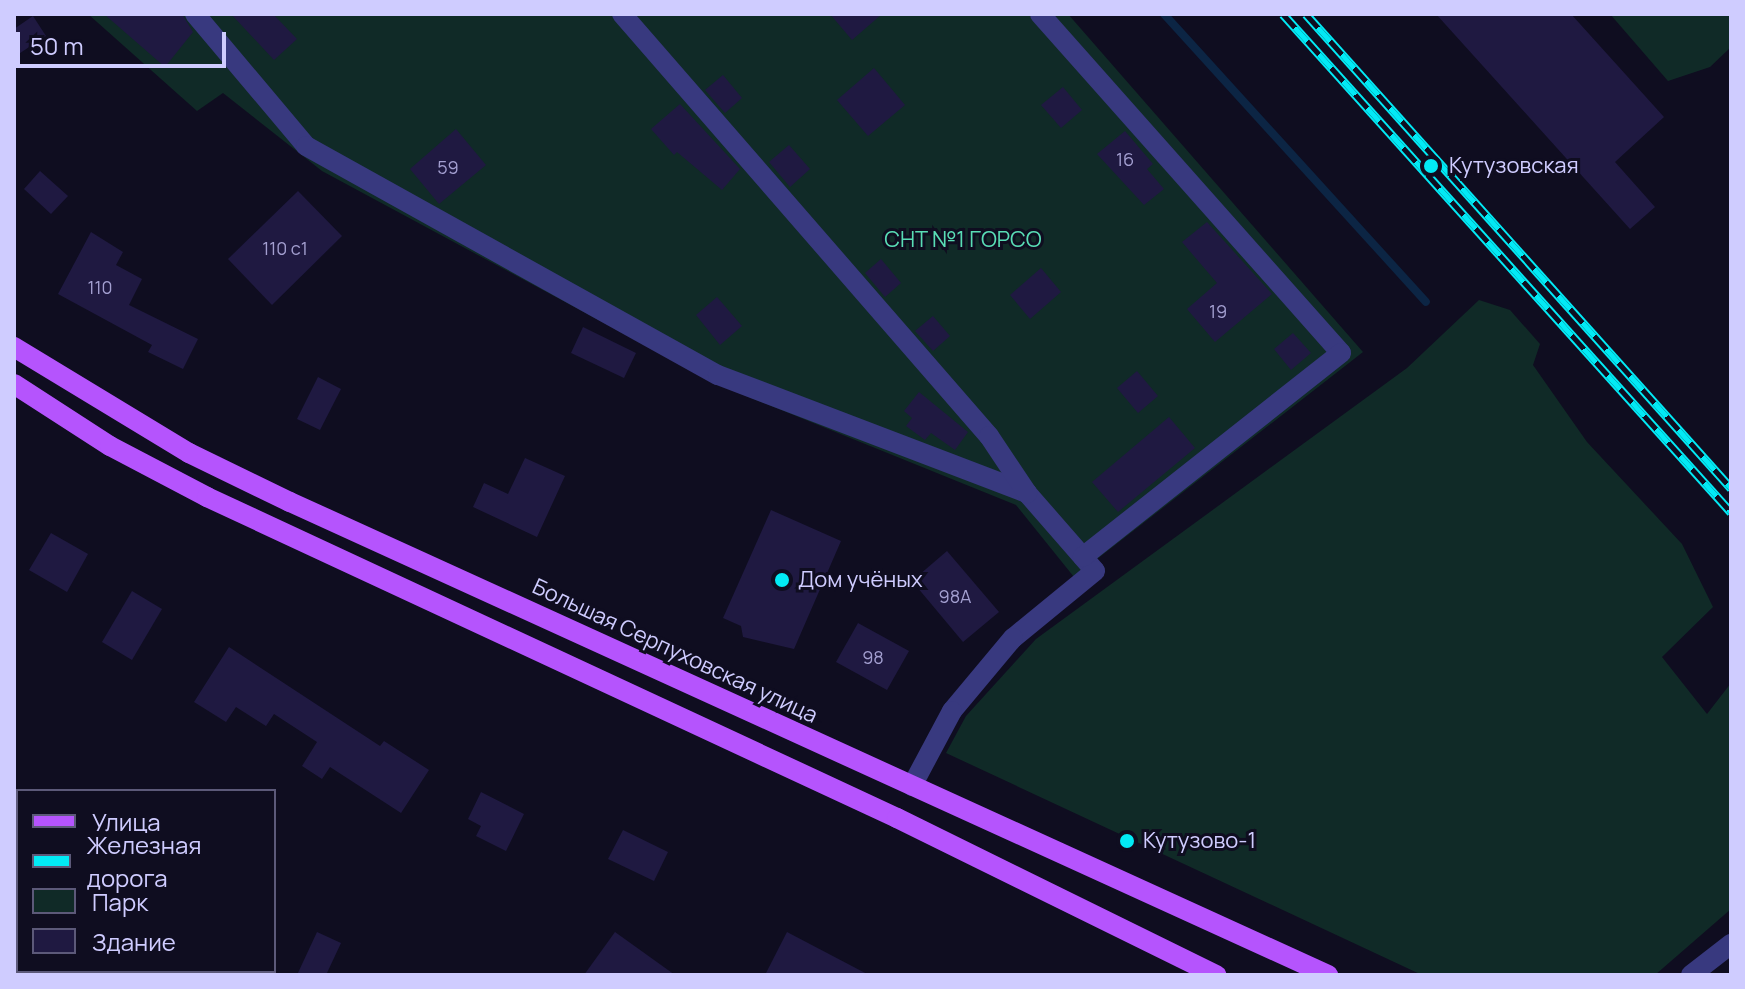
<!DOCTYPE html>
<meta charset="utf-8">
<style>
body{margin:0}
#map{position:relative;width:1745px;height:989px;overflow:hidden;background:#0f0d20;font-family:Manrope,sans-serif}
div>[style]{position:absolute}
.green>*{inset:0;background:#102a27}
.stream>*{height:8px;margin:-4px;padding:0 4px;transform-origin:4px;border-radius:4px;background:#0c2544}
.building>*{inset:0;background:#1f1941}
.minor>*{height:20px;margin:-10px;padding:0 10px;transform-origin:10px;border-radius:10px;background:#38397f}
.major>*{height:20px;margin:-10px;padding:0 10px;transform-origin:10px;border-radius:10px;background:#b554fd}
.rail>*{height:9px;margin-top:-4.5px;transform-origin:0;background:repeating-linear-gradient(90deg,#0f0d20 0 18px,#02eaf5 0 36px);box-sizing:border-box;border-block:2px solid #02eaf5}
.dots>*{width:22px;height:22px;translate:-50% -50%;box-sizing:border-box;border:4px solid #0f0d20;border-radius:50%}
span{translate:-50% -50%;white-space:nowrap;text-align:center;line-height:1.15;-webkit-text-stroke:6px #0f0d20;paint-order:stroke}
.number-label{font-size:18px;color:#a39fd0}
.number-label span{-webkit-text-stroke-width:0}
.poi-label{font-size:22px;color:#cfccff}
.left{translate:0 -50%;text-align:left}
.park-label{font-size:22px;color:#59ddb5}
.street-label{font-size:22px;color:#cfccff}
.frame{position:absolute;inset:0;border:16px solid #cfccff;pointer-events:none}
.legend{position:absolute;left:16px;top:789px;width:260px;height:184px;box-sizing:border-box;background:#0f0d20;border:2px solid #5c5979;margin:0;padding:10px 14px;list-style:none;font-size:24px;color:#cfccff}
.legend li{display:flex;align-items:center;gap:16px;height:40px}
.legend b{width:40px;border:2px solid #5c5979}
.scale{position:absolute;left:16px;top:32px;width:210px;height:36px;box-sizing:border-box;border:4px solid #cfccff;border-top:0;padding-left:10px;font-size:24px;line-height:28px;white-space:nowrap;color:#cfccff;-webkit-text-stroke:6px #0f0d20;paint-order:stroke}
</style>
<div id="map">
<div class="green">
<div style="clip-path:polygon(88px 14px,1068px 14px,1363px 352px,1074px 577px,1016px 505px,719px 385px,322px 171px,223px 93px,197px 111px)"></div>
<div style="clip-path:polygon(1610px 14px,1731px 14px,1731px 47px,1710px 67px,1668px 81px)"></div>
<div style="clip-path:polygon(1479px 300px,1510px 310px,1540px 344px,1533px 365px,1587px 442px,1682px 544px,1713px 607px,1662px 657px,1707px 714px,1731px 683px,1731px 909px,1655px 975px,1422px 975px,946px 753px,966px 716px,1036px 639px,1407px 368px)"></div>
</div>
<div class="stream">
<div style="left:1164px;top:14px;width:389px;rotate:47.7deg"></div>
</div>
<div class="building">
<div style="clip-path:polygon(104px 14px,182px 14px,193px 32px,165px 67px)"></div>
<div style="clip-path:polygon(231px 14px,273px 14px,297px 39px,274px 60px)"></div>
<div style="clip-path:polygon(830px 14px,882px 14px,852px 40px)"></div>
<div style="clip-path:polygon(1436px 14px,1571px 14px,1664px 117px,1615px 162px,1655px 207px,1630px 229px)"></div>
<div style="clip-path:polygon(33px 16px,46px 36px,14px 57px,14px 29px)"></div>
<div style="clip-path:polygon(874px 68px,905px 105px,868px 136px,837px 100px)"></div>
<div style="clip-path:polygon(723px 75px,742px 98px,725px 113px,705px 90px)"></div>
<div style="clip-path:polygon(1063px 87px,1082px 110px,1061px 128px,1041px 105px)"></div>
<div style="clip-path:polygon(680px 104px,740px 169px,722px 190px,677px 152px,674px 155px,651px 129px)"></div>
<div style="clip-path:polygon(456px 129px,486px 165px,439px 204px,410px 169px)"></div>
<div style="clip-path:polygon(1125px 131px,1153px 164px,1147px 169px,1164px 189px,1144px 205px,1097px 154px)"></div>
<div style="clip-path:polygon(789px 145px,810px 169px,790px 187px,769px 162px)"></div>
<div style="clip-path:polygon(40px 171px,68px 196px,51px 214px,24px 189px)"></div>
<div style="clip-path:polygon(298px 191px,342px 236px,272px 305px,228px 259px)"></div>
<div style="clip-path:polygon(1207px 222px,1272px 294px,1215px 342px,1187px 309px,1217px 283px,1182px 242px)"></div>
<div style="clip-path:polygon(91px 232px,123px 252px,116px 265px,142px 279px,129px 305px,198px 339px,183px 369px,148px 352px,152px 345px,58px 294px)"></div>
<div style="clip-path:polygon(881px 259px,901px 283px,885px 297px,865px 273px)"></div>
<div style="clip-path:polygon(1041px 268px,1061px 292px,1030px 319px,1010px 295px)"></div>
<div style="clip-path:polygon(717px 297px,742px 326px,720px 345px,696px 315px)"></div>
<div style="clip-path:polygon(933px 316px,950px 336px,933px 351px,915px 331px)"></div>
<div style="clip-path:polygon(583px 327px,636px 353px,624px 378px,571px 353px)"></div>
<div style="clip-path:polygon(1293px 333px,1311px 353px,1291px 370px,1274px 349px)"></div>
<div style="clip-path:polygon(1137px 371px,1158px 396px,1138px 413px,1117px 388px)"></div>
<div style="clip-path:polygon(318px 377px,341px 389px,320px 430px,297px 419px)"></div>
<div style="clip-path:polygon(919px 392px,968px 432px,955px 450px,931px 433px,925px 440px,906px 426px,912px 418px,904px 411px)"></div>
<div style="clip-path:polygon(1169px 417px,1195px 448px,1118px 512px,1092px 482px)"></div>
<div style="clip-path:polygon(525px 458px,565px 476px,537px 537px,473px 507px,484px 483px,508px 494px)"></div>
<div style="clip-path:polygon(771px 510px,841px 541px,794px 649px,743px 637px,741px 626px,723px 618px)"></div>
<div style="clip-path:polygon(51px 533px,88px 554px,67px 592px,29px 570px)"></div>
<div style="clip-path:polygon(947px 551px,999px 612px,963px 642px,912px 581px)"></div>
<div style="clip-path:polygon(132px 591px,162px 609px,132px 660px,102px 642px)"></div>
<div style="clip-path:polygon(858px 623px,909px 651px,887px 690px,836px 662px)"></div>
<div style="clip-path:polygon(229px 647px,380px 746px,384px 741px,429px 770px,401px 813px,330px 767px,322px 779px,302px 766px,317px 742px,274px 714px,266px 726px,236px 707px,226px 722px,194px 702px)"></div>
<div style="clip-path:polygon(481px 792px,524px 814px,506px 851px,476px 836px,481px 826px,468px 819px)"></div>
<div style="clip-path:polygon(623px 830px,668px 852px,654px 881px,608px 859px)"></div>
<div style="clip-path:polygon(317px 932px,341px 943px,326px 975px,297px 975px)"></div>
<div style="clip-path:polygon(615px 932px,675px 975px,584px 975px)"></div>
<div style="clip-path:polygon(787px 932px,869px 975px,765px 975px)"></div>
</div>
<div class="minor">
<div style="left:195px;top:14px;width:172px;rotate:49.9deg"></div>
<div style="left:306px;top:146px;width:471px;rotate:29.1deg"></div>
<div style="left:718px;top:375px;width:331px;rotate:20.9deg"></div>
<div style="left:1027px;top:493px;width:103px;rotate:48.9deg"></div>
<div style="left:1095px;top:571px;width:106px;rotate:140.7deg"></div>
<div style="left:1013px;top:638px;width:95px;rotate:129.9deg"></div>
<div style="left:952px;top:711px;width:85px;rotate:118.1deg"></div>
<div style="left:622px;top:14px;width:559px;rotate:48.99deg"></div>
<div style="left:989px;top:436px;width:69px;rotate:56.3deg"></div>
<div style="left:1040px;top:14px;width:453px;rotate:48.4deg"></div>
<div style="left:1341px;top:353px;width:329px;rotate:141.7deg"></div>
<div style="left:1691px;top:975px;width:51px;rotate:-37.8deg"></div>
</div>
<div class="major">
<div style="left:14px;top:347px;width:205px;rotate:31.2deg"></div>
<div style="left:189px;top:453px;width:112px;rotate:25.9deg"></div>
<div style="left:290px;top:502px;width:1141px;rotate:24.5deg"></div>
<div style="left:14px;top:384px;width:114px;rotate:32.9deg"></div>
<div style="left:110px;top:446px;width:110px;rotate:27.7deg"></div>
<div style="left:207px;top:497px;width:761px;rotate:24.95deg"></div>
<div style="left:897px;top:818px;width:356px;rotate:26.2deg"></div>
</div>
<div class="rail">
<div style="left:1283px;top:14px;width:670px;rotate:48.03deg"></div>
<div style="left:1306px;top:14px;width:637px;rotate:48.12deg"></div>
</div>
<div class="dots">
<div style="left:1431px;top:166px;background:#02eaf5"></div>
<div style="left:782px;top:580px;background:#02eaf5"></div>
<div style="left:1127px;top:841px;background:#02eaf5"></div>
</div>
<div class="number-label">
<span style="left:1125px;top:159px">16</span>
<span style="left:448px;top:167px">59</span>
<span style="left:285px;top:248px">110 с1</span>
<span style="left:100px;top:287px">110</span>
<span style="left:1218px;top:311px">19</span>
<span style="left:955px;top:596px">98А</span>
<span style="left:873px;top:657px">98</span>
</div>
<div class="poi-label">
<span class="left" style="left:1449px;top:166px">Кутузовская</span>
<span class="left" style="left:798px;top:580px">Дом учёных</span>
<span class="left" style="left:1143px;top:841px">Кутузово-1</span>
</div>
<div class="park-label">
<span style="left:963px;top:240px">СНТ №1 ГОРСО</span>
</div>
<div class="street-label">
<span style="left:675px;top:651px;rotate:25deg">Большая Серпуховская улица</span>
</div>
<div class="frame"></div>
<ul class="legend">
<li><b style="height:10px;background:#b554fd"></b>Улица</li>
<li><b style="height:10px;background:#02eaf5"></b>Железная дорога</li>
<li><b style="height:22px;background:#102a27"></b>Парк</li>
<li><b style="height:22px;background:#1f1941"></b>Здание</li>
</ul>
<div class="scale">50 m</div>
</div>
